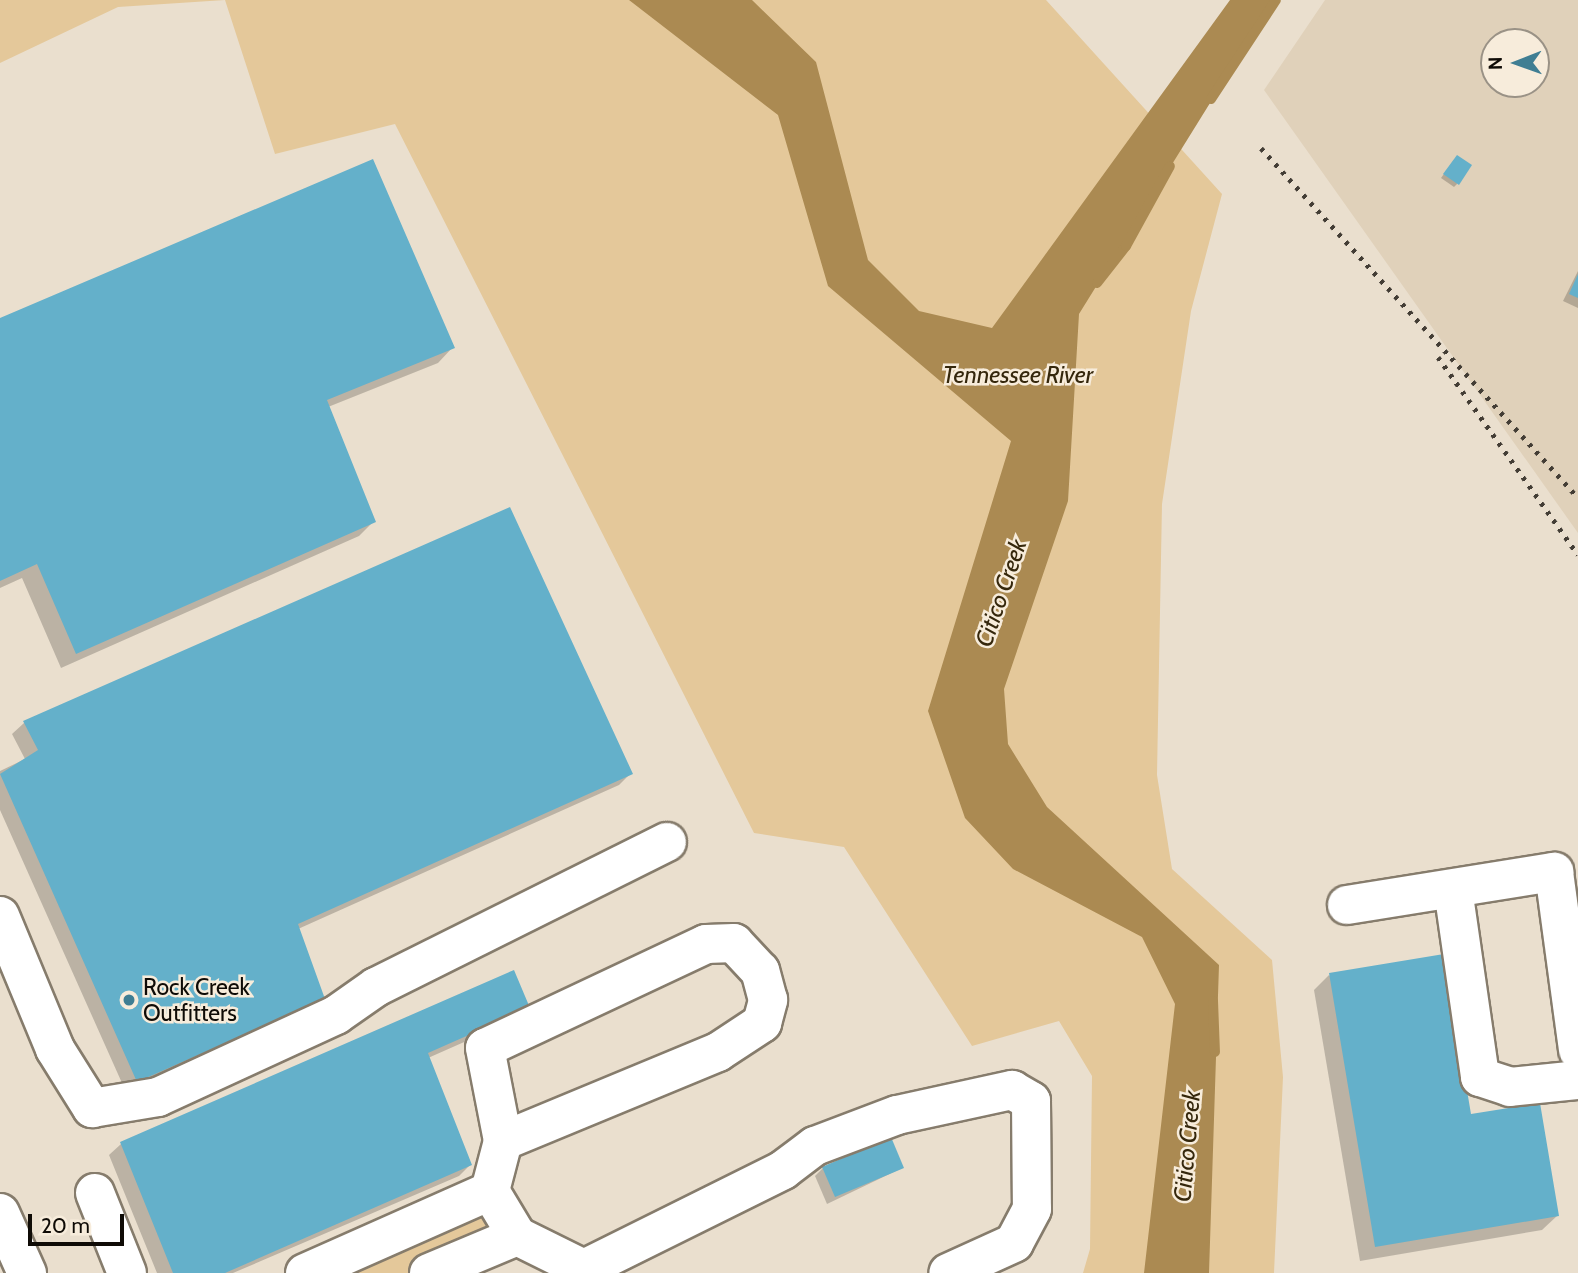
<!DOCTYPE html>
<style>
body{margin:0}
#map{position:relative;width:1578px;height:1273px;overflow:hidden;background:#eadfce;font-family:Cabin,sans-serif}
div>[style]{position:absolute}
.built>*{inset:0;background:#e0d1ba}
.green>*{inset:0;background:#e4c89a}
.water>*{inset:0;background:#ab8a52}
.shadow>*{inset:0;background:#0003}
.stream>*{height:10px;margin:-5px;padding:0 5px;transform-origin:5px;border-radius:5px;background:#ab8a52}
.building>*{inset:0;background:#64b0ca}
.roads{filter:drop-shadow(2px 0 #867c6c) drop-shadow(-2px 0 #867c6c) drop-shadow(0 2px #867c6c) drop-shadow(0 -2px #867c6c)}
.minor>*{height:38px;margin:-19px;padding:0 19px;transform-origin:19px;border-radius:19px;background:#fff}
.major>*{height:38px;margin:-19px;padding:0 19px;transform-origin:19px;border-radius:19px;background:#fff}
.rail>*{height:5px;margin-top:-2.5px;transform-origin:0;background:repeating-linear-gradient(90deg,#433d35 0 3.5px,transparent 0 10.5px)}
.dots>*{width:19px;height:19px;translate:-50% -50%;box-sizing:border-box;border:4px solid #f7ecdb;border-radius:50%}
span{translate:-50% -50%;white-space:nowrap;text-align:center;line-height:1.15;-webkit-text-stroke:5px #f7ecdb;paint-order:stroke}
.poi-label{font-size:23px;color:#0f0b06}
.left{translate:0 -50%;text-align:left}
.water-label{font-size:24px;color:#35270c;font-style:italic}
.north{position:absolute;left:1480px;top:28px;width:70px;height:70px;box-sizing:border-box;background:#f7ecdb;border:2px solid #9a9286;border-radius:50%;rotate:269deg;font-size:19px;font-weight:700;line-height:28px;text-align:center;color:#0f0b06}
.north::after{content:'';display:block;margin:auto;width:24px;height:32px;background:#3f7e93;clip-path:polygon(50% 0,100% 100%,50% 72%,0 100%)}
.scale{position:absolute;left:28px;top:1214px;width:96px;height:32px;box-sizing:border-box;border:4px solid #0f0b06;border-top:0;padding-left:9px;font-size:21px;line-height:24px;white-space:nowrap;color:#0f0b06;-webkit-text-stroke:5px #f7ecdb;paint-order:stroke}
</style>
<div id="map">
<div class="built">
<div style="clip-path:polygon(evenodd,1325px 0,1578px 0,1578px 533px,1264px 90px,1325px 0,1494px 42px,1536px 42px,1536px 84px,1494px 84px,1494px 42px)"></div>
</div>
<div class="green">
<div style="clip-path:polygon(0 0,1046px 0,1222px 194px,1191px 311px,1162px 504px,1157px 775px,1172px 869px,1272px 960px,1283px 1077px,1274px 1273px,1083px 1273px,1090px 1249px,1092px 1076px,1059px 1021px,972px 1046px,844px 847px,754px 833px,395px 124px,275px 154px,225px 0,118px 7px,0 63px)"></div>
<div style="clip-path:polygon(481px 1214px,499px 1227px,421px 1273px,342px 1273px)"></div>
</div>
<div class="water">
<div style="clip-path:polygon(629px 0,752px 0,816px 62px,868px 260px,919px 311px,992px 328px,1230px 0,1274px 0,1079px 314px,1068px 501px,1004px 689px,1008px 744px,1047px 807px,1219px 965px,1209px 1273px,1144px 1273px,1175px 1004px,1142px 937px,1013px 869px,965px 818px,928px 711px,1011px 441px,828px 286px,778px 115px)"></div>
</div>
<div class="shadow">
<div style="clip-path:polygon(1454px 160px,1457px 184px,1454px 187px,1441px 178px)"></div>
<div style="clip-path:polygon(1578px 271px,1578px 308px,1563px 301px)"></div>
<div style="clip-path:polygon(0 320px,453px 347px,438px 363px,328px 407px,374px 521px,359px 536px,61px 668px,22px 578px,0 588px)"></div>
<div style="clip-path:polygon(509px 509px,631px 773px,619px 785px,298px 929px,323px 999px,311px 1010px,126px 1092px,0 810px,0 771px,25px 759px,12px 734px,24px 723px)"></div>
<div style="clip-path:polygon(513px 972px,516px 1019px,428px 1058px,470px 1165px,459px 1176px,233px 1273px,157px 1273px,109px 1155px,121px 1144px)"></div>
<div style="clip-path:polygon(1329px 975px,1558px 1215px,1542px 1230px,1360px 1261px,1314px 990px)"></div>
<div style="clip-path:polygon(823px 1168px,902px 1168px,827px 1204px,815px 1176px)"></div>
</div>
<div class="stream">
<div style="left:1211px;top:99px;width:118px;rotate:-56.7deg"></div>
<div style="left:1097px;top:283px;width:47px;rotate:-51.9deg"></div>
<div style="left:1126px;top:246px;width:91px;rotate:-61.2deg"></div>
<div style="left:1213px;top:1001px;width:51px;rotate:87.8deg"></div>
</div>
<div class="building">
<div style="clip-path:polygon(1457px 155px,1472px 165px,1459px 185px,1443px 174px)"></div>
<div style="clip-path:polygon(373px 159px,455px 348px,327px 400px,376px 522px,76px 654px,37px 564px,0 581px,0 318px)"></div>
<div style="clip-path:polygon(1578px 274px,1578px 298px,1569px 294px)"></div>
<div style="clip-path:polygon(510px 507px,633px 774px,298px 924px,325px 999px,137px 1082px,0 774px,38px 750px,23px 721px)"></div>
<div style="clip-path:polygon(1444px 954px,1471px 1114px,1540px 1103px,1559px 1216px,1375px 1247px,1329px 973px)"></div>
<div style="clip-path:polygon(514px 970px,530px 1008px,428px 1053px,472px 1165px,225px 1273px,173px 1273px,120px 1142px)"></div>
<div style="clip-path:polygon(891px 1137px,904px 1168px,835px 1197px,822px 1167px)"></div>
</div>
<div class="roads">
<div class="minor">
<div style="left:1453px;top:889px;width:190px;rotate:81.8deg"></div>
<div style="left:1480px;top:1077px;width:32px;rotate:18deg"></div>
<div style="left:1510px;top:1087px;width:68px;rotate:-5.9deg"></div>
<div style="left:1347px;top:905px;width:210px;rotate:-9.1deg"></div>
<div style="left:1554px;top:872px;width:180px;rotate:82.3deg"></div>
<div style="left:0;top:916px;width:144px;rotate:67.5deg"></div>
<div style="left:55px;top:1049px;width:70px;rotate:57.9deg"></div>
<div style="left:92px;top:1108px;width:67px;rotate:-9.5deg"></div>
<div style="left:158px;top:1097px;width:196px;rotate:-24.7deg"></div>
<div style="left:336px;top:1015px;width:49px;rotate:-35deg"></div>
<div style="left:376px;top:987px;width:325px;rotate:-26.5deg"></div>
<div style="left:503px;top:1141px;width:233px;rotate:-22.5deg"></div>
<div style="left:718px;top:1052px;width:53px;rotate:-33.4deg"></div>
<div style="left:762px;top:1023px;width:24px;rotate:-75deg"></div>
<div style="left:768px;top:1000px;width:30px;rotate:-105deg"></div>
<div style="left:760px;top:971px;width:38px;rotate:-133deg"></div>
<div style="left:734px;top:943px;width:28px;rotate:178deg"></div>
<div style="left:706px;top:944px;width:244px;rotate:154.8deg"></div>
<div style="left:485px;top:1048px;width:95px;rotate:79deg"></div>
<div style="left:503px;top:1141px;width:52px;rotate:104.6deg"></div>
<div style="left:490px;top:1191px;width:52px;rotate:59deg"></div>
<div style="left:517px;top:1236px;width:84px;rotate:26.3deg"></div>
<div style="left:95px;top:1193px;width:86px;rotate:68.2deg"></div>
<div style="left:588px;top:1267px;width:218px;rotate:-26.4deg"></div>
<div style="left:783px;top:1170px;width:40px;rotate:-37deg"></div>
<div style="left:815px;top:1146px;width:88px;rotate:-20.7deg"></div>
<div style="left:897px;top:1115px;width:118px;rotate:-12.3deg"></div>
<div style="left:1012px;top:1090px;width:22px;rotate:30deg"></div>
<div style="left:1031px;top:1101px;width:108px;rotate:89.5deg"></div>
<div style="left:1032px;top:1209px;width:38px;rotate:118deg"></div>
<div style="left:1014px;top:1243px;width:72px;rotate:155.6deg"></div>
<div style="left:305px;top:1273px;width:202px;rotate:-23.9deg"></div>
<div style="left:429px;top:1273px;width:95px;rotate:-22.8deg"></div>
</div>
<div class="major">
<div style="left:0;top:1213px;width:66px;rotate:65.8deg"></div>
</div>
</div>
<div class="rail">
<div style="left:1261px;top:148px;width:472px;rotate:47.8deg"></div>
<div style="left:1438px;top:357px;width:242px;rotate:54.7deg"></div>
</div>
<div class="dots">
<div style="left:129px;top:1000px;background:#3f7e93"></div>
</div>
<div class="poi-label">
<span class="left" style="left:143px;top:1000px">Rock Creek<br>Outfitters</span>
</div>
<div class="water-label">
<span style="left:1018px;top:375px">Tennessee River</span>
<span style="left:1001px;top:593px;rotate:-71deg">Citico Creek</span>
<span style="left:1187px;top:1146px;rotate:-85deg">Citico Creek</span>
</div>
<div class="north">N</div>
<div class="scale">20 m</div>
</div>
